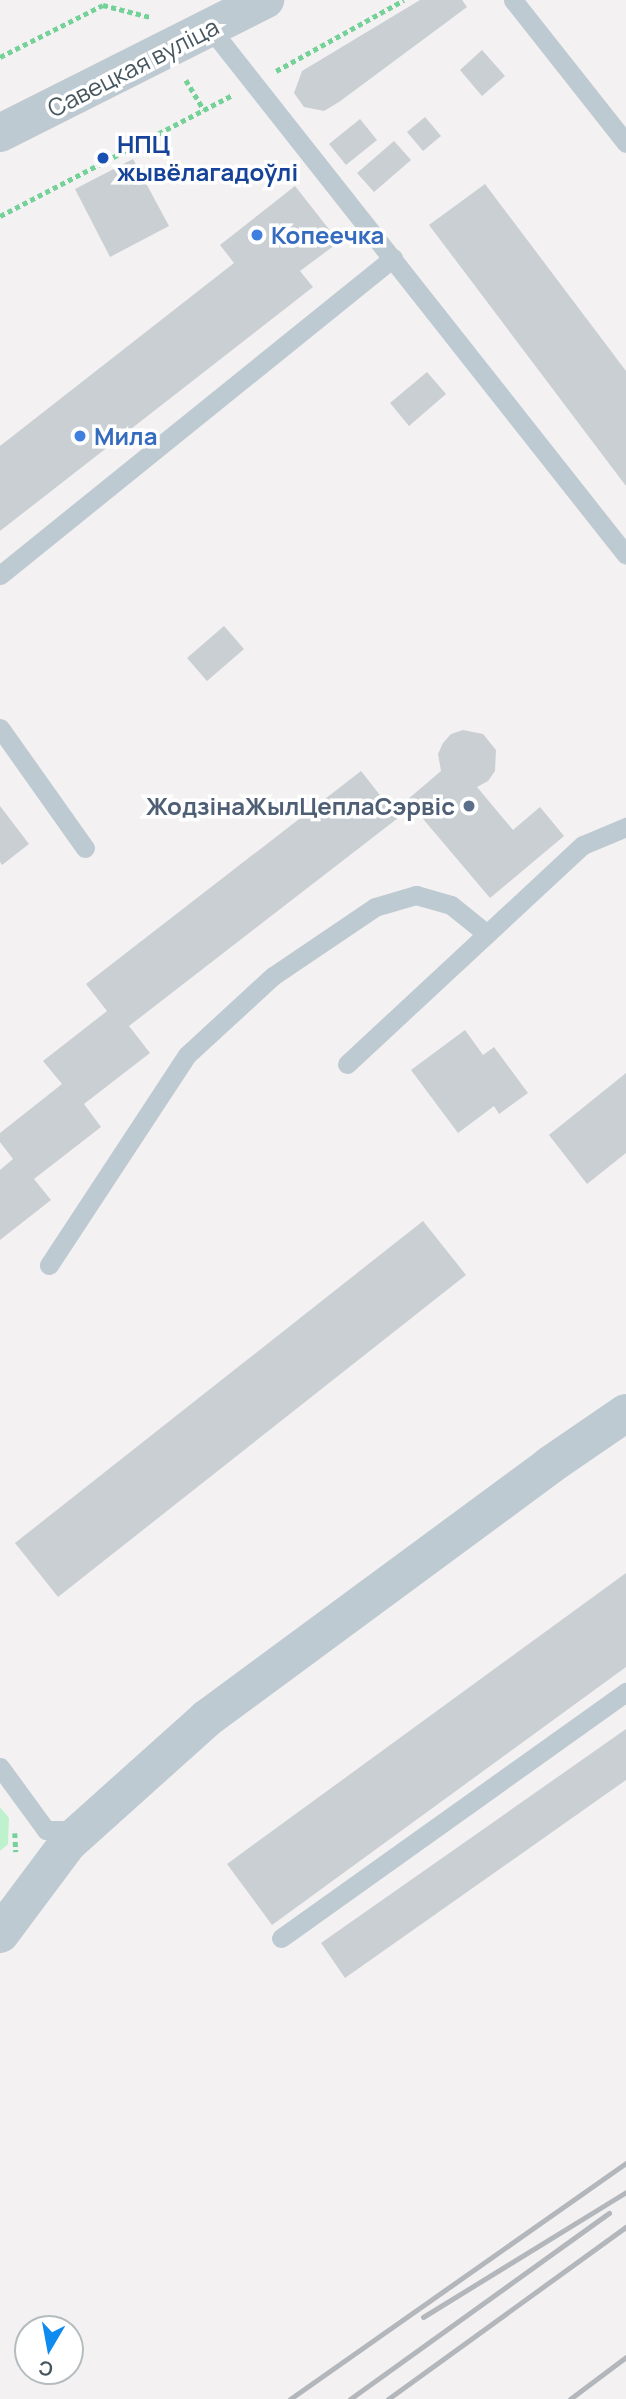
<!DOCTYPE html>
<meta charset="utf-8">
<style>
body{margin:0}
#map{position:relative;width:626px;height:2399px;overflow:hidden;background:#f3f1f1;font-family:Manrope,sans-serif}
div>[style]{position:absolute}
.green>*{inset:0;background:#bef2cc}
.building>*{inset:0;background:#cacfd3}
.path>*{height:4.5px;margin-top:-2.25px;transform-origin:0;background:repeating-linear-gradient(90deg,#74d299 0 5px,transparent 0 8.5px)}
.lane>*{height:19px;margin:-9.5px;padding:0 9.5px;transform-origin:9.5px;border-radius:9.5px;background:#becad1}
.street>*{height:38px;margin:-19px;padding:0 19px;transform-origin:19px;border-radius:19px;background:#becad1}
.rail>*{height:5px;margin:-2.5px;padding:0 2.5px;transform-origin:2.5px;border-radius:2.5px;background:#b3b7bb}
.dots>*{width:19px;height:19px;translate:-50% -50%;box-sizing:border-box;border:4px solid #fff;border-radius:50%}
span{translate:-50% -50%;white-space:nowrap;text-align:center;line-height:1.15;-webkit-text-stroke:7px #fff;paint-order:stroke}
.street-label{font-size:24px;color:#475760}
.transit-label{font-size:24px;color:#164399;font-weight:700}
.left{translate:0 -50%;text-align:left}
.shop-label{font-size:24px;color:#366cbe;font-weight:700}
.service-label{font-size:24px;color:#4e5e75;font-weight:700}
.right{translate:-100% -50%;text-align:right}
.north{position:absolute;left:14px;top:2315px;width:70px;height:70px;box-sizing:border-box;background:#fff;border:2px solid #b5bcbf;border-radius:50%;rotate:190deg;font-size:19px;font-weight:700;line-height:28px;text-align:center;color:#475760}
.north::after{content:'';display:block;margin:auto;width:24px;height:32px;background:#0f8aef;clip-path:polygon(50% 0,100% 100%,50% 72%,0 100%)}
</style>
<div id="map">
<div class="green">
<div style="clip-path:polygon(0 1807px,9px 1818px,8px 1844px,0 1851px)"></div>
</div>
<div class="building">
<div style="clip-path:polygon(420px 0,462px 0,467px 7px,339px 102px,324px 111px,304px 107px,294px 93px,302px 71px)"></div>
<div style="clip-path:polygon(482px 50px,505px 76px,482px 96px,460px 70px)"></div>
<div style="clip-path:polygon(425px 117px,441px 136px,423px 151px,407px 132px)"></div>
<div style="clip-path:polygon(360px 119px,377px 140px,346px 165px,329px 144px)"></div>
<div style="clip-path:polygon(394px 141px,411px 160px,374px 192px,357px 173px)"></div>
<div style="clip-path:polygon(133px 159px,169px 226px,110px 257px,75px 189px)"></div>
<div style="clip-path:polygon(485px 184px,626px 371px,626px 486px,429px 225px)"></div>
<div style="clip-path:polygon(295px 186px,339px 242px,300px 271px,313px 287px,0 531px,0 446px,234px 263px,220px 245px)"></div>
<div style="clip-path:polygon(427px 372px,446px 394px,409px 426px,390px 403px)"></div>
<div style="clip-path:polygon(224px 626px,244px 649px,207px 681px,187px 658px)"></div>
<div style="clip-path:polygon(463px 730px,483px 734px,496px 750px,495px 771px,488px 781px,477px 787px,513px 830px,540px 807px,564px 836px,490px 898px,407px 800px,441px 771px,438px 754px,443px 743px,451px 734px)"></div>
<div style="clip-path:polygon(361px 771px,398px 818px,129px 1026px,150px 1053px,84px 1104px,101px 1127px,34px 1179px,51px 1200px,0 1240px,0 1170px,13px 1159px,0 1142px,0 1133px,62px 1084px,43px 1061px,107px 1011px,86px 984px)"></div>
<div style="clip-path:polygon(0 806px,29px 844px,2px 865px,0 862px)"></div>
<div style="clip-path:polygon(465px 1030px,483px 1055px,494px 1047px,528px 1093px,499px 1114px,494px 1106px,458px 1133px,411px 1070px)"></div>
<div style="clip-path:polygon(626px 1073px,626px 1153px,587px 1184px,549px 1135px)"></div>
<div style="clip-path:polygon(423px 1221px,466px 1275px,58px 1597px,15px 1543px)"></div>
<div style="clip-path:polygon(626px 1573px,626px 1667px,272px 1925px,227px 1864px)"></div>
<div style="clip-path:polygon(626px 1729px,626px 1780px,345px 1978px,321px 1943px)"></div>
</div>
<div class="path">
<div style="left:0;top:57px;width:115px;rotate:-26.8deg"></div>
<div style="left:103px;top:5px;width:49px;rotate:14.3deg"></div>
<div style="left:276px;top:71px;width:146px;rotate:-29deg"></div>
<div style="left:186px;top:80px;width:35px;rotate:59deg"></div>
<div style="left:0;top:216px;width:262px;rotate:-27.5deg"></div>
<div style="left:15px;top:1833px;width:19px;rotate:87deg"></div>
</div>
<div class="lane">
<div style="left:513px;top:0;width:182px;rotate:51.7deg"></div>
<div style="left:210px;top:28px;width:671px;rotate:51.71deg"></div>
<div style="left:0;top:575px;width:505px;rotate:-38.89deg"></div>
<div style="left:0;top:728px;width:147px;rotate:54.7deg"></div>
<div style="left:347px;top:1064px;width:322px;rotate:-42.9deg"></div>
<div style="left:583px;top:845px;width:47px;rotate:-22.7deg"></div>
<div style="left:49px;top:1265px;width:251px;rotate:-56.7deg"></div>
<div style="left:187px;top:1055px;width:117px;rotate:-42.6deg"></div>
<div style="left:273px;top:976px;width:123px;rotate:-34.1deg"></div>
<div style="left:375px;top:907px;width:43px;rotate:-16.3deg"></div>
<div style="left:416px;top:895px;width:36px;rotate:16deg"></div>
<div style="left:451px;top:905px;width:46px;rotate:38.9deg"></div>
<div style="left:0;top:1767px;width:78px;rotate:53.9deg"></div>
<div style="left:46px;top:1830px;width:35px"></div>
<div style="left:281px;top:1938px;width:424px;rotate:-35.5deg"></div>
</div>
<div class="street">
<div style="left:0;top:133px;width:297px;rotate:-26.7deg"></div>
<div style="left:0;top:1934px;width:114px;rotate:-53.2deg"></div>
<div style="left:68px;top:1843px;width:186px;rotate:-41.9deg"></div>
<div style="left:206px;top:1719px;width:428px;rotate:-36.4deg"></div>
<div style="left:550px;top:1465px;width:92px;rotate:-34.4deg"></div>
</div>
<div class="rail">
<div style="left:423px;top:2317px;width:238px;rotate:-31.6deg"></div>
<div style="left:290px;top:2399px;width:411px;rotate:-35.1deg"></div>
<div style="left:350px;top:2399px;width:319px;rotate:-35.7deg"></div>
<div style="left:388px;top:2399px;width:294px;rotate:-35.9deg"></div>
<div style="left:570px;top:2399px;width:70px;rotate:-36.9deg"></div>
</div>
<div class="dots">
<div style="left:103px;top:158px;background:#1a4fb4"></div>
<div style="left:257px;top:235px;background:#3f7fe0"></div>
<div style="left:80px;top:436px;background:#3f7fe0"></div>
<div style="left:469px;top:806px;background:#5c6f8a"></div>
</div>
<div class="street-label">
<span style="left:133px;top:67px;rotate:-27deg">Савецкая вуліца</span>
</div>
<div class="transit-label">
<span class="left" style="left:117px;top:158px">НПЦ<br>жывёлагадоўлі</span>
</div>
<div class="shop-label">
<span class="left" style="left:271px;top:235px">Копеечка</span>
<span class="left" style="left:94px;top:436px">Мила</span>
</div>
<div class="service-label">
<span class="right" style="left:455px;top:806px">ЖодзінаЖылЦеплаСэрвіс</span>
</div>
<div class="north">С</div>
</div>
